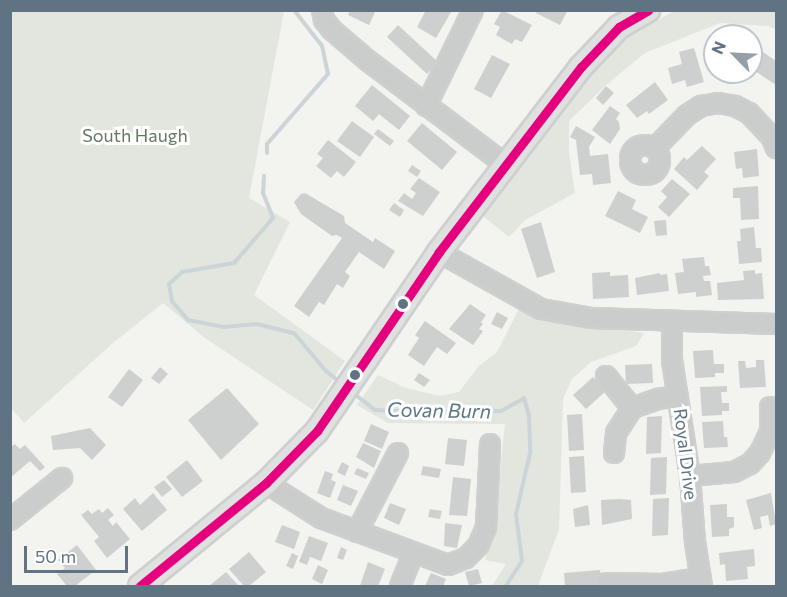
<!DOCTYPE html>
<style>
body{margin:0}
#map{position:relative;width:787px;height:597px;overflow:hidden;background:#f3f3f0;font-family:Commissioner,sans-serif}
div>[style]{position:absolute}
.green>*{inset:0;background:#e2e6de}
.stream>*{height:4px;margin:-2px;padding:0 2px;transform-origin:2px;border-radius:2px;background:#ccd4d7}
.building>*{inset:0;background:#cecfcf}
.roads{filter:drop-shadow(2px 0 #cecfcf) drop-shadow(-2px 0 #cecfcf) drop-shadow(0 2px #cecfcf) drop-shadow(0 -2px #cecfcf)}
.minor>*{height:18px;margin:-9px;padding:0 9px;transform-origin:9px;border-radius:9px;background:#cbcdcd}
.minor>.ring{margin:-9px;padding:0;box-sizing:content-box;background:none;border:18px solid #cbcdcd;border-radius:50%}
.major>*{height:22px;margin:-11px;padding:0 11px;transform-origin:11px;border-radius:11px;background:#dfe0e0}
.bus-1>*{height:9px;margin:-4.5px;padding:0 4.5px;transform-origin:4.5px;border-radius:4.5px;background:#e5007d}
.dots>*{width:16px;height:16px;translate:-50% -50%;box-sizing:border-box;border:3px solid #fff;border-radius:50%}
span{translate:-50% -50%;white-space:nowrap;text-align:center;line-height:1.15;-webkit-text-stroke:6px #fff;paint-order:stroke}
.park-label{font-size:18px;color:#657960}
.street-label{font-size:18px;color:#607383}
.water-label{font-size:20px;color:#5b7781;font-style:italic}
.frame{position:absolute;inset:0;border:12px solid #607383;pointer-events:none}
.north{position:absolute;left:703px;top:24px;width:60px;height:60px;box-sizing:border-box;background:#fff;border:2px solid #bfc7cd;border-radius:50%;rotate:294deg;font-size:16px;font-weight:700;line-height:24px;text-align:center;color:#607383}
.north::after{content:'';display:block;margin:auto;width:21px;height:27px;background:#93a0a9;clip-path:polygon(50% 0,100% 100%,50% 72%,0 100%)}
.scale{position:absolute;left:24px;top:546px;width:104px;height:27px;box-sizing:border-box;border:3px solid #607383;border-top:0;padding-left:8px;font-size:18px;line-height:21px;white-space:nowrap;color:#607383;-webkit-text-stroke:4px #fff;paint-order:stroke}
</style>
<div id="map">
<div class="green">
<div style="clip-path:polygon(11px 10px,284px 11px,249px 198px,290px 222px,254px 295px,345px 361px,313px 410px,205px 338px,163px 303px,113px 343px,24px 423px,11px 408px)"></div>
<div style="clip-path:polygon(674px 11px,776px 11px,776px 29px,768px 26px,720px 23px,645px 53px,606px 85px,569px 121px,569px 153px,575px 193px,525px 220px,509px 237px,483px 216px,549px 120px,588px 71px,630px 36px)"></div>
<div style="clip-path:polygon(519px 309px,574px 324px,644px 333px,636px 346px,591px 362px,572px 379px,563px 399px,559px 529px,538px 586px,492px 586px,506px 564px,485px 560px,494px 528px,505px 424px,388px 423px,357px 405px,378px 375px,406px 388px,440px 396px,459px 392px,479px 366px,497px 352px)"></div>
</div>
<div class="stream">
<div style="left:267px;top:153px;width:9px;rotate:-90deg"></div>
<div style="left:267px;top:144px;width:93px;rotate:-48.9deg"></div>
<div style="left:328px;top:74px;width:29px;rotate:-102deg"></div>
<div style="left:322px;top:46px;width:46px;rotate:-127.9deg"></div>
<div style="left:264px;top:176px;width:17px;rotate:93deg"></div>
<div style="left:263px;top:193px;width:27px;rotate:68deg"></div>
<div style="left:273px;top:218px;width:60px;rotate:130.9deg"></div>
<div style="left:234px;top:263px;width:53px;rotate:170.2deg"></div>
<div style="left:182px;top:272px;width:18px;rotate:137deg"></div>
<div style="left:169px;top:284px;width:17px;rotate:80deg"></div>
<div style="left:172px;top:301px;width:25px;rotate:50deg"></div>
<div style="left:188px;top:320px;width:36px;rotate:11deg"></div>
<div style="left:223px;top:327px;width:34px;rotate:-5deg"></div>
<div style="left:257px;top:324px;width:38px;rotate:14deg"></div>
<div style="left:294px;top:333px;width:50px;rotate:49.9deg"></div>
<div style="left:326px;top:371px;width:21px;rotate:39deg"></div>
<div style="left:352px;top:392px;width:29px;rotate:38deg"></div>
<div style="left:375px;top:410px;width:38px;rotate:3deg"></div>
<div style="left:413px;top:412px;width:88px;rotate:-0.7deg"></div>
<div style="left:501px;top:411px;width:26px;rotate:-29deg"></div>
<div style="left:524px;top:398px;width:18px;rotate:74deg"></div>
<div style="left:529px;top:415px;width:38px;rotate:88deg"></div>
<div style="left:530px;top:453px;width:63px;rotate:102.9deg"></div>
<div style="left:516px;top:514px;width:47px;rotate:82.7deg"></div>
<div style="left:522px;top:561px;width:30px;rotate:123deg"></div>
</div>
<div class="building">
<div style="clip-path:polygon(350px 10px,376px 10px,369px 25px,348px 15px)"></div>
<div style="clip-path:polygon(426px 10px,451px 12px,436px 38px,417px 27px)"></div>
<div style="clip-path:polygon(502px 10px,532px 25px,522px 42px,515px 39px,512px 44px,496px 35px,500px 27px,494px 24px)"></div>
<div style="clip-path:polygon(537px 10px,568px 10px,560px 25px,536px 13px)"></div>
<div style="clip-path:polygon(398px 25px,438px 62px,427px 74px,387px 37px)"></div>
<div style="clip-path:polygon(715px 38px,715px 68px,708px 68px,706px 47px,710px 47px,709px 39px)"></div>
<div style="clip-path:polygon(694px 48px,704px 82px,687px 87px,685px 80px,672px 84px,668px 68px,682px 64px,679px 52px)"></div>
<div style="clip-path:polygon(763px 52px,776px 61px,776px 85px,755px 71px,761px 63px,757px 60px)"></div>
<div style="clip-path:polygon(492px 55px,510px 64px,491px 98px,474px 89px)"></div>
<div style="clip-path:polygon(655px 82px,668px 100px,649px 114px,647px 111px,637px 118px,626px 105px)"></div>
<div style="clip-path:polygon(372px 85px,410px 116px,399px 130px,379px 114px,373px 121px,355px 106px)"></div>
<div style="clip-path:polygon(606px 86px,614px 93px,603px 105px,596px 98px)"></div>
<div style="clip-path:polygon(610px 106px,620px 113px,616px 119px,619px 122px,620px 129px,610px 144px,592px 130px)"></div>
<div style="clip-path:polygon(352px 121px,374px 137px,360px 157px,337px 141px)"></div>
<div style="clip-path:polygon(422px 123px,457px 152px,442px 170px,407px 141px)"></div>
<div style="clip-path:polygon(576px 126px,595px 137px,589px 147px,590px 156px,608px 154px,611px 183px,593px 185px,592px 174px,580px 175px,576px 140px,570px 137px)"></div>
<div style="clip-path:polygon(378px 129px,394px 141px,390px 146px,374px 134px)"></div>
<div style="clip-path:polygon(328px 140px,356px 162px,344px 177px,337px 171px,331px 178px,316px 166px,323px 158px,317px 154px)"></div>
<div style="clip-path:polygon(702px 146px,716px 159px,704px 172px,709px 176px,697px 190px,674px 169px,684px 157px,687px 160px)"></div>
<div style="clip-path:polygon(757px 149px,759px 176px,743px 178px,742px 168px,736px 169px,734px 152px)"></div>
<div style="clip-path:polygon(412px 165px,421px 171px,417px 177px,408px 171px)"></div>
<div style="clip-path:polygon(419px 178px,440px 192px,423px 216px,398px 201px,404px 193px,412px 199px,416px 193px,410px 189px)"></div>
<div style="clip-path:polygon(672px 179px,690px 194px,669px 217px,658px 207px,667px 197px,661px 191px)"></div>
<div style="clip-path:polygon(758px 186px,759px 219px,741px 220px,740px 198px,733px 198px,733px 188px)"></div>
<div style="clip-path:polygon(618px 191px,636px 200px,632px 209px,648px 217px,640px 233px,605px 216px)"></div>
<div style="clip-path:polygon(305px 193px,344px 216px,345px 223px,373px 242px,375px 238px,395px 251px,384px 269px,359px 252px,345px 272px,350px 276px,343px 288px,337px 284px,324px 305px,319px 302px,309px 317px,294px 306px,342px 238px,337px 235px,332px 236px,301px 214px,294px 202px,301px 194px)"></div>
<div style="clip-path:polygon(394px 203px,404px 210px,400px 217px,389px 210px)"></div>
<div style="clip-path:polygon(666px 220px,667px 235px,656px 236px,654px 221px)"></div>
<div style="clip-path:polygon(541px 222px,555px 272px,537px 278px,521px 229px)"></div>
<div style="clip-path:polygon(754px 227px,756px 248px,761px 248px,762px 262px,739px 264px,737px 241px,741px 241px,740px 229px)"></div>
<div style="clip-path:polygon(704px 257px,705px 266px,709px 266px,711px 275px,703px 276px,704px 281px,710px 281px,712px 295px,696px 297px,696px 292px,678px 294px,675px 273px,684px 272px,682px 259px)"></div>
<div style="clip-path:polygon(755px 270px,755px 274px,762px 273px,764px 299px,718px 300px,717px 283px,744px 280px,743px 271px)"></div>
<div style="clip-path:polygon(610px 272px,610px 276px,628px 275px,629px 297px,593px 299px,592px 273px)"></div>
<div style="clip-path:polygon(660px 273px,660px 275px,667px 274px,669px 291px,637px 295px,635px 278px)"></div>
<div style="clip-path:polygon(470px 304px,486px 315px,481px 322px,483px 324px,479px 329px,483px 331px,473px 345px,449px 329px)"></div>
<div style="clip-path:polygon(497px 312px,508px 318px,502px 329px,491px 324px)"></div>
<div style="clip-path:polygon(425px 321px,456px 343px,447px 354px,437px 347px,424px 366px,408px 355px,419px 338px,415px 335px)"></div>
<div style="clip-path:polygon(713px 350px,714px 364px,724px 364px,724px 373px,715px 373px,715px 377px,695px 378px,693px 351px)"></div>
<div style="clip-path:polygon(756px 360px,764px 360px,766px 387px,740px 388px,738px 361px,745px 361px,746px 368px,756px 367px)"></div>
<div style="clip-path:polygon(652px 364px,653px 383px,626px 384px,625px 365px)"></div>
<div style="clip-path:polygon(160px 367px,168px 374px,159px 384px,151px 378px)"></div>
<div style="clip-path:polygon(129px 369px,143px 380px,122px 407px,108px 397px)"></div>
<div style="clip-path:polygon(419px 373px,430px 380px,424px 387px,414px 380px)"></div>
<div style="clip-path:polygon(593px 377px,606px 391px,586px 409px,573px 395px)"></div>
<div style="clip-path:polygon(727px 386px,727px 392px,721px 392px,722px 403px,729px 403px,729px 411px,722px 411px,722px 415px,702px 416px,700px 387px)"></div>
<div style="clip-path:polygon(227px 388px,259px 424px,221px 460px,188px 420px)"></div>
<div style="clip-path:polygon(582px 414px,584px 450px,569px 451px,567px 415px)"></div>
<div style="clip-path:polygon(662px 416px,661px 453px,646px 454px,647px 417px)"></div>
<div style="clip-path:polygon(723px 421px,724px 437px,727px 437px,728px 447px,704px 448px,702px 422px)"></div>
<div style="clip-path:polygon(371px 424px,389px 432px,382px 449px,364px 441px)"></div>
<div style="clip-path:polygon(90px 428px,106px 445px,92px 460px,80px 448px,53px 450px,51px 436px)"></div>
<div style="clip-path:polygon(448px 438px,467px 440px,464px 466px,445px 464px)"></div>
<div style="clip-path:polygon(363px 443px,381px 451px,374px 468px,356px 457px)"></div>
<div style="clip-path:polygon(15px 444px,20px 449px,25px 445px,45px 467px,40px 471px,30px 461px,10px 478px,10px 447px)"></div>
<div style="clip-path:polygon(584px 456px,586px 492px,571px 493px,569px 457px)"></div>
<div style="clip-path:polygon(667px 457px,666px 494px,650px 495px,651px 458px)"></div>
<div style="clip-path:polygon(187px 460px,203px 481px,182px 497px,166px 477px)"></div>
<div style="clip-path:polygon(342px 462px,349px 466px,345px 476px,337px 472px)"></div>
<div style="clip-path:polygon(423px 466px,441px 469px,439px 478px,421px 475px)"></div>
<div style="clip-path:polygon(357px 468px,369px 473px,366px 479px,354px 474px)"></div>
<div style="clip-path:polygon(325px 471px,333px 474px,331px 480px,336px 482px,330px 498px,317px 493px)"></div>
<div style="clip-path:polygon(453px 477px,471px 479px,467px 516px,449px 515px)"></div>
<div style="clip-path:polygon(164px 480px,172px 489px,162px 497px,154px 487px)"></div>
<div style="clip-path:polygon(343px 485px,358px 491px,351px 506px,337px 500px)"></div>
<div style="clip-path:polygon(153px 493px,167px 510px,142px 531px,123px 509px,135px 498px,140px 505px)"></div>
<div style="clip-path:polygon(771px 493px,776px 524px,770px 526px,768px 515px,760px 517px,762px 528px,754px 530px,746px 500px)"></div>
<div style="clip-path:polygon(669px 498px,668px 535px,652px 536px,653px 499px)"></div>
<div style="clip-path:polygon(619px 499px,631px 500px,632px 519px,602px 525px,601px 500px)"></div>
<div style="clip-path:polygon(390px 503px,406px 509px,399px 525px,384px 518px)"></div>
<div style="clip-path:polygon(727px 504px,727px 517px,734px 517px,734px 527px,729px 529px,729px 536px,712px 537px,710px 505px)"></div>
<div style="clip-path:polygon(588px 505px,590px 525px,575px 527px,573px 509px)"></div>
<div style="clip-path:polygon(108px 508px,114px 515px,108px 520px,113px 526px,116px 522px,130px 539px,107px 558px,94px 541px,99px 537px,81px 515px,88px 510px,92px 514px,99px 509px,102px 513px)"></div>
<div style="clip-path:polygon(430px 509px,442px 511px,440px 519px,428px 517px)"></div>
<div style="clip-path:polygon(445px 523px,462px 525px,457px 548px,444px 546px)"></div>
<div style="clip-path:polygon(282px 525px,300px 532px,294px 549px,275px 542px)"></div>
<div style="clip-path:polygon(309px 536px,328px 543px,321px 561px,310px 557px,307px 565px,299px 562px)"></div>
<div style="clip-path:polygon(77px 545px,96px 570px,75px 586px,67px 586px,57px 574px,65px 568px,58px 560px)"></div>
<div style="clip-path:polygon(341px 547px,347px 550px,343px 560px,337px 558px)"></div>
<div style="clip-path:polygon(754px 549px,755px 566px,747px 567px,748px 579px,726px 581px,725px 564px,720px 565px,719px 553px)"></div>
<div style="clip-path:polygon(249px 552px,266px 572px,249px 586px,244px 586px,229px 569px)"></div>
<div style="clip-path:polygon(292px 553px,298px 556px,293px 569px,286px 566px)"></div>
<div style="clip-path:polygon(368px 562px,385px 569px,378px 586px,360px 586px)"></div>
<div style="clip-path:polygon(318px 565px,328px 570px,322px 584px,312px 579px)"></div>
<div style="clip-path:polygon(478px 569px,482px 583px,469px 586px,465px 572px)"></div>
<div style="clip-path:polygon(600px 570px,602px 585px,565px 586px,564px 573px)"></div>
<div style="clip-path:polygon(226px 572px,239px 586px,209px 586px)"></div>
<div style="clip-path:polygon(431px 573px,446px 579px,443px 586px,425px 586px)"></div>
</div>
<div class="roads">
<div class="minor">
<div style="left:322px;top:10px;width:10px;rotate:79deg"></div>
<div style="left:324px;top:20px;width:13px;rotate:51deg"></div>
<div style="left:332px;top:30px;width:46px;rotate:40.6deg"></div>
<div style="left:367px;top:60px;width:176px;rotate:37.1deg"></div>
<div style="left:426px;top:106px;width:107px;rotate:-63.9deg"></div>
<div class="ring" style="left:630px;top:145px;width:12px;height:12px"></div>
<div style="left:655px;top:148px;width:46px;rotate:-45.9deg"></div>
<div style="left:687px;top:115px;width:17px;rotate:-33deg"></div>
<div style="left:701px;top:106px;width:17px;rotate:-10deg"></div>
<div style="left:718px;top:103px;width:17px;rotate:10deg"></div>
<div style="left:735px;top:106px;width:16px;rotate:27deg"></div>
<div style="left:749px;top:113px;width:34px;rotate:47deg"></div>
<div style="left:772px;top:138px;width:11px;rotate:68deg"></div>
<div style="left:439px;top:252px;width:117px;rotate:29.2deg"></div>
<div style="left:541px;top:309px;width:52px;rotate:10deg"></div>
<div style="left:592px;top:318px;width:184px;rotate:1.9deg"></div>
<div style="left:672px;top:322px;width:38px;rotate:90deg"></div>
<div style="left:672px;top:360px;width:117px;rotate:81.2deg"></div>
<div style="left:690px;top:476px;width:66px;rotate:85.7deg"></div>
<div style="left:695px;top:542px;width:45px;rotate:81deg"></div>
<div style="left:606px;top:376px;width:41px;rotate:50.9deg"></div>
<div style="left:614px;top:453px;width:20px;rotate:-84deg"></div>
<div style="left:616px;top:433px;width:30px;rotate:-57deg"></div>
<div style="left:632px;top:408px;width:28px;rotate:-19deg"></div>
<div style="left:658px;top:399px;width:20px;rotate:-9deg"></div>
<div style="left:690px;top:476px;width:44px;rotate:-5.2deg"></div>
<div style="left:734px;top:472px;width:18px;rotate:-27deg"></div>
<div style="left:750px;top:464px;width:15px;rotate:-48deg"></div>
<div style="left:760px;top:453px;width:23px;rotate:-65deg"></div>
<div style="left:770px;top:432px;width:25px;rotate:-90deg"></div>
<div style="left:266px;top:483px;width:65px;rotate:32.5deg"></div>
<div style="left:321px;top:518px;width:135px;rotate:20.3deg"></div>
<div style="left:448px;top:565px;width:19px;rotate:-21deg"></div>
<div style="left:466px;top:558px;width:17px;rotate:-45deg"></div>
<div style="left:478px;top:546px;width:21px;rotate:-67deg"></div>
<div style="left:486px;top:527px;width:83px;rotate:-87.2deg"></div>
<div style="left:10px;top:520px;width:67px;rotate:-38.9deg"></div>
<div style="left:357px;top:532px;width:89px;rotate:-62.6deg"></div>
<div style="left:606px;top:583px;width:56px;rotate:1deg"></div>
<div style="left:662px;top:584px;width:39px;rotate:-9deg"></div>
<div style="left:400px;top:586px;width:35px;rotate:-68deg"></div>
</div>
<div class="major">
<div style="left:140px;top:586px;width:163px;rotate:-39.3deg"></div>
<div style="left:266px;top:483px;width:73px;rotate:-45.6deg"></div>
<div style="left:317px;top:431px;width:217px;rotate:-55.7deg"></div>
<div style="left:439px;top:252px;width:233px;rotate:-52.5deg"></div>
<div style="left:581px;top:67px;width:55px;rotate:-46.5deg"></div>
<div style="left:619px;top:27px;width:34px;rotate:-30deg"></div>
</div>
</div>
<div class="bus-1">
<div style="left:140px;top:586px;width:163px;rotate:-39.3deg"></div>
<div style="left:266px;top:483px;width:73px;rotate:-45.6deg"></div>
<div style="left:317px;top:431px;width:217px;rotate:-55.7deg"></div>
<div style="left:439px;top:252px;width:233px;rotate:-52.5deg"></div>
<div style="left:581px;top:67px;width:55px;rotate:-46.5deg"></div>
<div style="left:619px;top:27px;width:34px;rotate:-30deg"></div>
</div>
<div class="dots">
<div style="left:403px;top:304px;background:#607383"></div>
<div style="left:355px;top:375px;background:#607383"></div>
</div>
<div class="park-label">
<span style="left:135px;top:135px">South Haugh</span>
</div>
<div class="street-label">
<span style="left:686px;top:454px;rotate:83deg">Royal Drive</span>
</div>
<div class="water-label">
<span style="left:439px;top:410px;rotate:1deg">Covan Burn</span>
</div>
<div class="frame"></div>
<div class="north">N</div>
<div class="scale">50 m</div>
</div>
